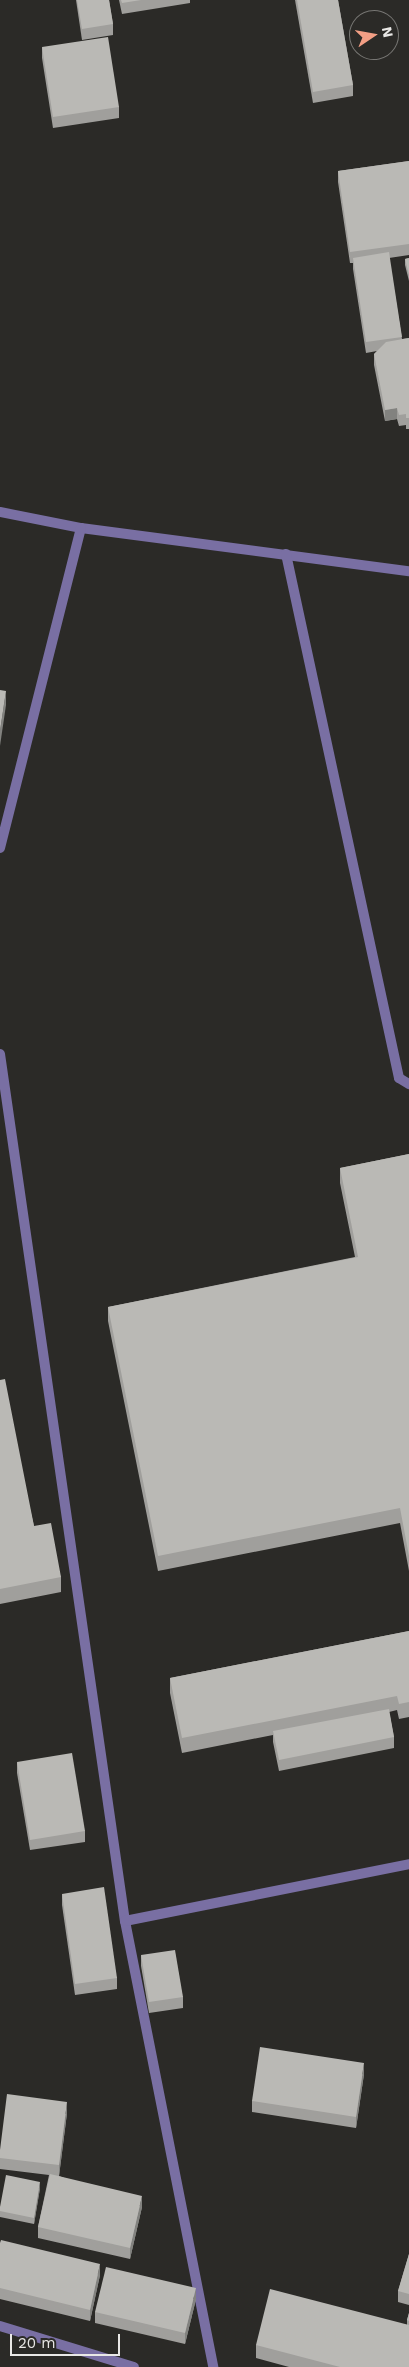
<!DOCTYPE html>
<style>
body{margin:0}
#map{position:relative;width:409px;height:2367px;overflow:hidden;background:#2b2a27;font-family:"Work Sans",sans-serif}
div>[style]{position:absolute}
.minor>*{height:10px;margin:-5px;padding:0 5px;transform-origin:5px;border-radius:5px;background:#796fa3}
.wall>*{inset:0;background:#a09f9c}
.shaded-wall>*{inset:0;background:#82827f}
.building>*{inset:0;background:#bab9b5}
span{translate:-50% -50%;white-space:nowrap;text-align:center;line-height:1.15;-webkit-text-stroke:5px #2b2a27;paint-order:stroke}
.north{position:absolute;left:349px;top:10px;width:50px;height:50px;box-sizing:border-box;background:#2b2a27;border:1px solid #777673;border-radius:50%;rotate:78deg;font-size:14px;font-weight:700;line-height:20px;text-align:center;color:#e9e8e6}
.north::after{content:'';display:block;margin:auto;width:18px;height:22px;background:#f39f85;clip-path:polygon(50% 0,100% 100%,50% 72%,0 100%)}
.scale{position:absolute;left:10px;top:2334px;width:110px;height:22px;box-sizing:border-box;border:2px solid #e9e8e6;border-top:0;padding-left:6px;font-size:15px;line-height:18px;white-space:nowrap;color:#e9e8e6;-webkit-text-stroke:4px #2b2a27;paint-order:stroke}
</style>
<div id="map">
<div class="minor">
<div style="left:0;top:512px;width:83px;rotate:11.2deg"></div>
<div style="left:81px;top:528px;width:331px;rotate:7.5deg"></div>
<div style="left:286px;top:554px;width:536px;rotate:77.83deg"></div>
<div style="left:399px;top:1078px;width:12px;rotate:31deg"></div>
<div style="left:0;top:848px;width:330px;rotate:-75.8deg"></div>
<div style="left:0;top:1054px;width:876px;rotate:81.8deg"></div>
<div style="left:125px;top:1921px;width:455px;rotate:78.8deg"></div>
<div style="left:125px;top:1921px;width:290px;rotate:-11.3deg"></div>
<div style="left:0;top:2326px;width:140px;rotate:17deg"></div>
</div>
<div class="wall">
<div style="clip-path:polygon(76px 0,109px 0,113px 24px,113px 35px,82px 40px)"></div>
<div style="clip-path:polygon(119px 0,190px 0,190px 3px,122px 14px)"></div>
<div style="clip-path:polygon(295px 0,338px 0,353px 85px,353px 96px,313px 103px)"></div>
<div style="clip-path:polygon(42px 47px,119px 107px,119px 118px,53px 128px,42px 58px)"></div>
<div style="clip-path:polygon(409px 161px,409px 255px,389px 258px,402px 339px,409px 338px,409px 429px,406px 429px,406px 425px,399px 426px,397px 419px,385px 421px,374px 365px,374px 354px,377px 351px,366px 353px,353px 269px,353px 263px,350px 263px,338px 182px,338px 171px)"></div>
<div style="clip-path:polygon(409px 258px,409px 281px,405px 265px,405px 259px)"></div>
<div style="clip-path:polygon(409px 1154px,409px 1571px,400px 1523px,158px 1571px,108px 1321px,108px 1307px,355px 1257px,340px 1183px,340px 1168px)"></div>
<div style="clip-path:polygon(0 1380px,34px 1526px,61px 1577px,61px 1592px,0 1604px)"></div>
<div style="clip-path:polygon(409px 1631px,409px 1717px,399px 1719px,397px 1710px,389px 1712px,394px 1737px,394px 1748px,279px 1771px,273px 1742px,273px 1735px,182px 1753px,170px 1693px,170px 1678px)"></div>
<div style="clip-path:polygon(17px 1762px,85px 1831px,85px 1842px,30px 1850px,17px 1773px)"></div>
<div style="clip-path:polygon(62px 1894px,117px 1978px,117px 1989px,75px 1995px,62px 1905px)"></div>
<div style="clip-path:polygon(141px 1955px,183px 1997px,183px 2008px,149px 2013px,141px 1966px)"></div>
<div style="clip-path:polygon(364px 2074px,356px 2128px,252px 2112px,252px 2101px)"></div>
<div style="clip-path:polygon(67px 2113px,59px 2176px,142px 2207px,130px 2259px,38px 2238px,38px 2227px,49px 2175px,0 2169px,0 2150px)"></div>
<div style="clip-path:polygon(40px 2188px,34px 2224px,0 2217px,0 2207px)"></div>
<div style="clip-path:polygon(0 2243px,100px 2275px,90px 2321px,0 2299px)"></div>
<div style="clip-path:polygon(409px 2254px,409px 2305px,398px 2302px,398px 2291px)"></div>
<div style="clip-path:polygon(196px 2299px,185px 2344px,95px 2323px,95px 2312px)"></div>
<div style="clip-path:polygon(409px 2313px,409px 2367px,289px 2367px,256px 2358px,256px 2345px,407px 2325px,407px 2320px)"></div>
</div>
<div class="shaded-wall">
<div style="clip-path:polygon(397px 408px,397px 419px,385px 421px,385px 410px)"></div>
<div style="clip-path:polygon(6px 691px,6px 705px,0 746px,0 731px)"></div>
<div style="clip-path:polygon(364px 2063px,364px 2074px,356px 2128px,356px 2117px)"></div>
<div style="clip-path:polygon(67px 2102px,67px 2113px,59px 2176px,59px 2165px)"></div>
<div style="clip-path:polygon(40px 2182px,40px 2188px,34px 2224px,34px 2218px)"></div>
<div style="clip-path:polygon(142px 2196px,142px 2207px,130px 2259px,130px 2248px)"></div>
<div style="clip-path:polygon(100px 2264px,100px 2275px,90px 2321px,90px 2310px)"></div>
<div style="clip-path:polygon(196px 2288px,196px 2299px,185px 2344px,185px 2333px)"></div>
</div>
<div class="building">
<div style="clip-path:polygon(77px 0,109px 0,113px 24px,82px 29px)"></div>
<div style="clip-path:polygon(121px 0,141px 0,122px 3px)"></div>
<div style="clip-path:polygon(297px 0,338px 0,353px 85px,313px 92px)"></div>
<div style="clip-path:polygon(108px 37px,119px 107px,53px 117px,42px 47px)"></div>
<div style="clip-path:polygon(409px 161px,409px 244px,350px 252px,338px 171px)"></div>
<div style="clip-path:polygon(389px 252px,402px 337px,366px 342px,353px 258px)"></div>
<div style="clip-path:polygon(409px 258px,409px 275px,405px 259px)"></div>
<div style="clip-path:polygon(409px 338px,409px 418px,406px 418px,406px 414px,399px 415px,397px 408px,385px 410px,374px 354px,386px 342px)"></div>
<div style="clip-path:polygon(0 690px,6px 691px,0 731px)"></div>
<div style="clip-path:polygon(409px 1154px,409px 1556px,400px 1508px,158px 1556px,108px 1307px,358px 1257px,340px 1168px)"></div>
<div style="clip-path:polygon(5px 1379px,34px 1526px,51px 1523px,61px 1577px,0 1589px,0 1380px)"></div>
<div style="clip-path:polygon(409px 1631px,409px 1702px,399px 1704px,397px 1696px,182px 1738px,170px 1678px)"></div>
<div style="clip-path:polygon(389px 1709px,394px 1737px,279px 1760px,273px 1731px)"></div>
<div style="clip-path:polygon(72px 1753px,85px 1831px,30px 1840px,17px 1762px)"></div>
<div style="clip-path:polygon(104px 1887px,117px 1978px,75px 1984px,62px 1894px)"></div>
<div style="clip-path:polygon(175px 1950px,183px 1997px,149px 2002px,141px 1955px)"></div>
<div style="clip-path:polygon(260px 2047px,364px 2063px,356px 2117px,252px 2101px)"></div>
<div style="clip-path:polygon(7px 2094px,67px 2102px,59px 2165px,0 2158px,0 2150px)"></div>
<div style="clip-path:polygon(50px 2174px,142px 2196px,130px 2248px,38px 2227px)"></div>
<div style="clip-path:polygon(6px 2175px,40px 2182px,34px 2218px,0 2211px,0 2207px)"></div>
<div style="clip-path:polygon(1px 2240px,100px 2264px,90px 2310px,0 2288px,0 2243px)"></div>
<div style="clip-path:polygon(409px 2254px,409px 2294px,398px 2291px)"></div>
<div style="clip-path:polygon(106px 2267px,196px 2288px,185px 2333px,95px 2312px)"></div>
<div style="clip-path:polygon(270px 2289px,409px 2325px,409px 2367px,340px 2367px,256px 2345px)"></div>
<div style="clip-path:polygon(409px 2313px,409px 2321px,407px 2320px)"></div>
</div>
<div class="north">N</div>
<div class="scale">20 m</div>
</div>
